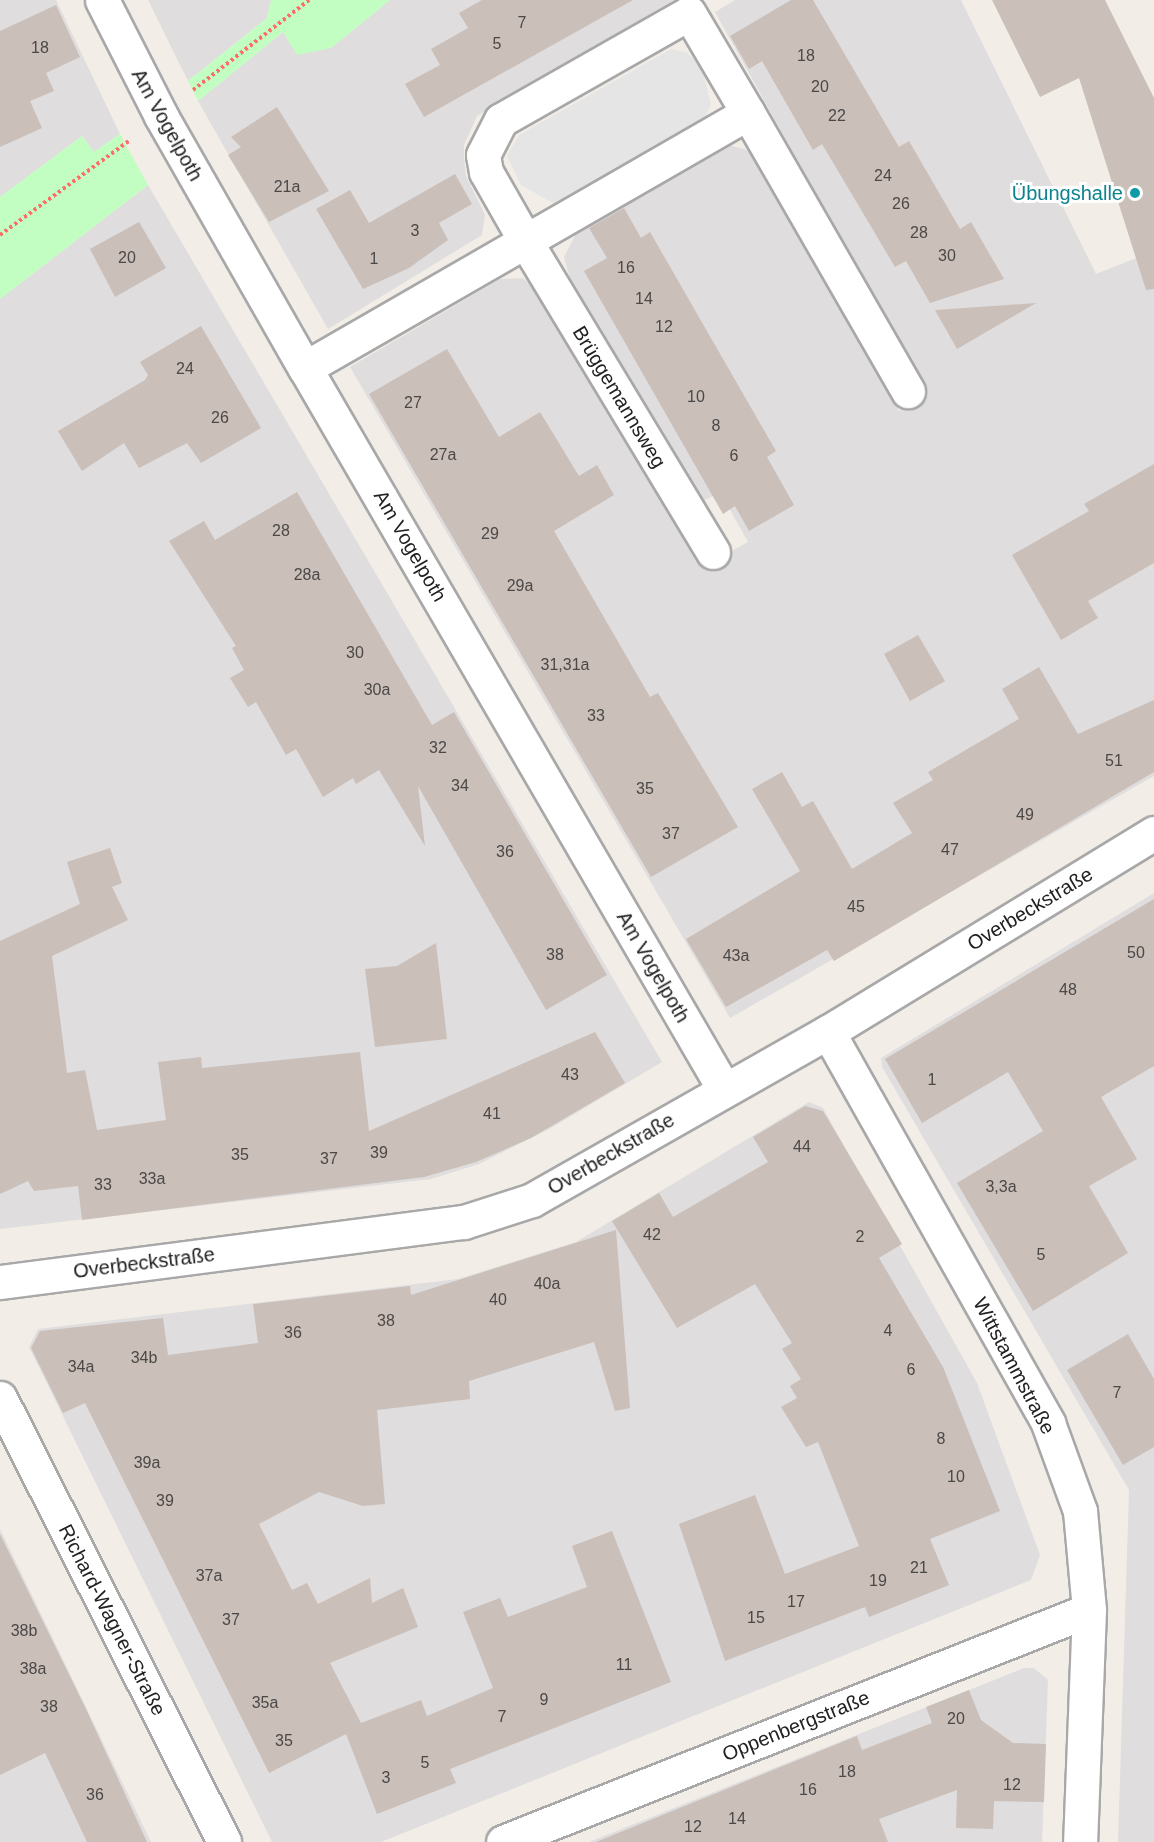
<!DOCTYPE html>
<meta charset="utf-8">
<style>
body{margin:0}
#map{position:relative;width:1154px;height:1842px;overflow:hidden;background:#f2ede6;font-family:Arial,sans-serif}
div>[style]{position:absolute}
.residential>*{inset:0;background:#dfddde}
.park>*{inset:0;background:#c2fec1}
.parking>*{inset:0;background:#e5e5e5}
.building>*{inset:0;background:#cabfb9}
.path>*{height:4px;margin-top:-2px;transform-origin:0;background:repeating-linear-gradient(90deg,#ff6d6a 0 3px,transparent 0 6px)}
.roads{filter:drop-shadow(2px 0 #a8a8a8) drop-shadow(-2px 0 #a8a8a8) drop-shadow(0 2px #a8a8a8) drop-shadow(0 -2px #a8a8a8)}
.minor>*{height:33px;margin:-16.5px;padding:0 16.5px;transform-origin:16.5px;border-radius:16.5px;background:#fff}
.dots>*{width:16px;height:16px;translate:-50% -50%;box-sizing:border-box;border:3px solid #fff;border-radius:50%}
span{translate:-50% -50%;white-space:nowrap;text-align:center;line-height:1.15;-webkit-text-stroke:6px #fff;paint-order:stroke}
.number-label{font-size:16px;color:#4b4847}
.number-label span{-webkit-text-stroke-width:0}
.street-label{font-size:20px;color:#212121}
.culture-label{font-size:20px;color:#0d838f}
.right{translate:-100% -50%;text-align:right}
</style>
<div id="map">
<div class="residential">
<div style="clip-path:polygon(0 0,56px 0,120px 134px,94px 152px,82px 136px,0 197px)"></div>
<div style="clip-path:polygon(148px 0,271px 0,267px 18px,188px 81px)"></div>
<div style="clip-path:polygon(390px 0,674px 0,477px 116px,464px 145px,464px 158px,466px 176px,485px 215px,482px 235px,328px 329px,198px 101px,283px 32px,331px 48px)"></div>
<div style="clip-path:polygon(735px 0,961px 0,1096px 274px,1154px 251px,1154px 776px,730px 1018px,350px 367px,500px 279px,523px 278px,546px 299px,704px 566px,748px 542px,720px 492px,701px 502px,570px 278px,564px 257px,577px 232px,729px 145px,750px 151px,770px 181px,899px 411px,928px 396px,715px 12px)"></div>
<div style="clip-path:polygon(148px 185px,662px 1062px,551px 1128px,479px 1164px,431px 1179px,0 1229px,0 299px)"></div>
<div style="clip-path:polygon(1154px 893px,1154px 1842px,1118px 1842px,1129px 1490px,882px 1067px,881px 1058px)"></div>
<div style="clip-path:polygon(809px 1102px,823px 1108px,977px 1383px,1040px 1555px,1031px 1580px,381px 1842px,272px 1842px,29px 1347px,38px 1329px,458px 1279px,576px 1242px)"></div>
<div style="clip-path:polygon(0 1529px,151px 1842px,0 1842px)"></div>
<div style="clip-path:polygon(1024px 1668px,1034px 1668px,1048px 1680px,1042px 1842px,589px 1842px)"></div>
</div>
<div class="park">
<div style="clip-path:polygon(271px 0,390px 0,331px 48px,297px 55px,283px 32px,198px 101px,188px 81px,267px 18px)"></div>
<div style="clip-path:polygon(120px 134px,148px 185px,0 299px,0 197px,82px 136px,94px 152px)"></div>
</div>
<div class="parking">
<div style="clip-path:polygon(671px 49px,688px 53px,702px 68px,711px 105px,704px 119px,567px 198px,553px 203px,521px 185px,507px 156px,519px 135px)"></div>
</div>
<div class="building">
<div style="clip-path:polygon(482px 0,633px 0,424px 117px,405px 84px,440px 65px,431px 49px,468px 28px,459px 13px)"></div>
<div style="clip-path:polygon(791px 0,813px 0,899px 147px,909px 141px,960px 229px,971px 222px,1004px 279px,930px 303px,906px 261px,895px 267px,822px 144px,813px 150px,762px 61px,749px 69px,730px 36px)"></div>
<div style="clip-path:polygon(992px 0,1105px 0,1154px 98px,1154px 289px,1146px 290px,1079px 78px,1040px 97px)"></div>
<div style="clip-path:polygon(56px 5px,80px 57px,46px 73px,54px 91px,30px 101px,42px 128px,0 147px,0 31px)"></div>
<div style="clip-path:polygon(277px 107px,329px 191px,269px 222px,228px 155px,241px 147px,231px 137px)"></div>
<div style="clip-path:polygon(455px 174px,472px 204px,439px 223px,448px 240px,409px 268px,363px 289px,316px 209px,350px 190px,369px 223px)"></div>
<div style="clip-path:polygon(624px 208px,641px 238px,650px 232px,776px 451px,767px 457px,794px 505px,749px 531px,735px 506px,723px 514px,584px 271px,607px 258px,589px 228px)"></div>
<div style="clip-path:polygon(139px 222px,166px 268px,115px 297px,90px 249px)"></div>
<div style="clip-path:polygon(1036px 303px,957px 349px,935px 310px)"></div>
<div style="clip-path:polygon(201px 326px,261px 428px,201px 463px,187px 443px,139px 468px,124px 443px,82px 471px,58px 431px,145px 380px,148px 375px,140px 362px)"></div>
<div style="clip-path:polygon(447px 349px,499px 437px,540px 412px,579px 476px,597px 465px,614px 495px,554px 531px,650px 697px,658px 693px,738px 827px,651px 877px,369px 394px)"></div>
<div style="clip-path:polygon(1154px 464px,1154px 563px,1088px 601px,1098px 618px,1061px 640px,1012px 555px,1089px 511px,1084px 504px)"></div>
<div style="clip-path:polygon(297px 492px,432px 725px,454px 712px,607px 975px,546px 1010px,418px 786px,425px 846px,379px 770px,356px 784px,353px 778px,323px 797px,296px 749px,286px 755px,256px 702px,248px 707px,230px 678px,244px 670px,232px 648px,236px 646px,169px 541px,204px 521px,215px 540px)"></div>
<div style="clip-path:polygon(918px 635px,945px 681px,910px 701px,884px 654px)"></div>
<div style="clip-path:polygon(1039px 667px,1078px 734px,1154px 700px,1154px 772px,834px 961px,827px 950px,726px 1007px,686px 939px,800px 871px,752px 789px,782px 772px,802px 807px,813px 801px,852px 869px,912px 833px,893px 803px,933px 780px,928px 772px,1019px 719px,1002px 689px)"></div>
<div style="clip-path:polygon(110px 848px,122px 883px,112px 887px,128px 920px,52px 956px,67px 1073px,85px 1070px,97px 1130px,166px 1120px,158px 1062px,201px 1057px,202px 1068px,360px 1052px,369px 1131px,595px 1032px,625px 1083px,531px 1138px,476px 1162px,424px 1177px,82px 1220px,78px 1186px,34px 1191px,28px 1181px,0 1194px,0 941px,80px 904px,67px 862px)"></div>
<div style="clip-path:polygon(1154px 899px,1154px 1066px,1101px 1097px,1137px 1159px,1089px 1186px,1128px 1253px,1033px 1311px,957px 1183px,1043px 1131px,1008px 1072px,922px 1123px,885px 1059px)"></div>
<div style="clip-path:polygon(436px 943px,447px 1039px,375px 1047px,365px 969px,397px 966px)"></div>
<div style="clip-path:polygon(805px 1106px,823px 1111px,902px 1244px,879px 1258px,943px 1367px,1000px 1511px,930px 1539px,949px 1585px,869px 1617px,865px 1607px,725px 1661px,679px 1524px,755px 1495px,785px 1574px,859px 1546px,818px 1442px,806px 1447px,781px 1407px,797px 1398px,790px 1386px,801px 1379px,782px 1349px,792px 1343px,755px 1284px,677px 1328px,612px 1221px,659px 1193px,673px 1217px,768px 1162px,753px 1137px)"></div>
<div style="clip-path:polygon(616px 1230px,630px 1408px,615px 1411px,594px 1342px,469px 1381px,470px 1399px,377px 1410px,385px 1504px,363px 1506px,319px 1492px,259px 1524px,292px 1590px,307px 1583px,318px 1604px,370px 1578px,372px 1603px,403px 1588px,418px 1627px,330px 1663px,361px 1723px,421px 1700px,427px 1716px,493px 1688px,463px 1612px,500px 1598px,508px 1617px,587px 1587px,572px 1546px,612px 1531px,671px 1682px,450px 1769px,456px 1783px,377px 1814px,346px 1734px,269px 1773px,85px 1403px,63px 1413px,31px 1348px,40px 1331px,163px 1318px,168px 1355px,258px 1343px,253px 1304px,410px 1286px,411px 1295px)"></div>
<div style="clip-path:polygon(1128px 1334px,1154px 1379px,1154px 1447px,1123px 1465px,1067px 1370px)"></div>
<div style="clip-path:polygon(0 1534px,86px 1709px,147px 1842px,87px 1842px,45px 1753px,0 1775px)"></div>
<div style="clip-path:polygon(969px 1690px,981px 1720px,1013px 1743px,1046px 1744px,1044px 1802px,994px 1801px,993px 1829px,956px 1828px,957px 1790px,879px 1819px,888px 1842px,596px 1842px,857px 1736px,862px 1750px,932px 1723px,926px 1707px)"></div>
</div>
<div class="path">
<div style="left:193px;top:90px;width:147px;rotate:-37.8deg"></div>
<div style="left:0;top:235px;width:160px;rotate:-36.1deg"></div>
</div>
<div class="roads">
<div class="minor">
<div style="left:102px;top:0;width:130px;rotate:63deg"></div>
<div style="left:161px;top:116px;width:290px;rotate:60.3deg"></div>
<div style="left:305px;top:368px;width:834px;rotate:59.84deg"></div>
<div style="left:305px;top:368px;width:511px;rotate:-29.93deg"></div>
<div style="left:748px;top:113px;width:321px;rotate:60.1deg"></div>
<div style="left:713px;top:552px;width:362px;rotate:-121.1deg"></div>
<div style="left:526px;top:242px;width:81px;rotate:-119.7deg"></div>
<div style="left:486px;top:172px;width:17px;rotate:-100deg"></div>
<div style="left:483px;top:155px;width:39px;rotate:-63deg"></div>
<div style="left:501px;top:120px;width:216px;rotate:-29.6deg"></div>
<div style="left:689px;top:13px;width:116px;rotate:59.5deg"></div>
<div style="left:828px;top:1032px;width:449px;rotate:60.6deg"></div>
<div style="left:1048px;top:1423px;width:94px;rotate:70deg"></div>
<div style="left:1080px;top:1511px;width:99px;rotate:84.8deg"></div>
<div style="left:1089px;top:1610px;width:232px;rotate:92.2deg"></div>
<div style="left:0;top:1282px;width:468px;rotate:-7.4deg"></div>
<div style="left:464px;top:1222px;width:71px;rotate:-17.9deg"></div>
<div style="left:532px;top:1200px;width:340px;rotate:-29.6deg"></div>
<div style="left:828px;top:1032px;width:382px;rotate:-31.4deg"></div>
<div style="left:0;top:1398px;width:497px;rotate:63.2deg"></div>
<div style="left:503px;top:1842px;width:630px;rotate:-21.6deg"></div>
</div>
</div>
<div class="dots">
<div style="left:1135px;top:193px;background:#0f9aa8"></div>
</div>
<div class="number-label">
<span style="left:522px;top:23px">7</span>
<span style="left:497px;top:44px">5</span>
<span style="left:40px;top:48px">18</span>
<span style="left:806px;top:56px">18</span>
<span style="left:820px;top:87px">20</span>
<span style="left:837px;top:116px">22</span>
<span style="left:883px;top:176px">24</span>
<span style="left:287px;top:187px">21a</span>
<span style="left:901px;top:204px">26</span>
<span style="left:415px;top:231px">3</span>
<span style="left:919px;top:233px">28</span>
<span style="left:947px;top:256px">30</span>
<span style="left:127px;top:258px">20</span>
<span style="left:374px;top:259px">1</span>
<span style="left:626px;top:268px">16</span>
<span style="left:644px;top:299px">14</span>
<span style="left:664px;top:327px">12</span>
<span style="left:185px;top:369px">24</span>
<span style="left:696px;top:397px">10</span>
<span style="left:413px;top:403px">27</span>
<span style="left:220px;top:418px">26</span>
<span style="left:716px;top:426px">8</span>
<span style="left:443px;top:455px">27a</span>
<span style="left:734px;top:456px">6</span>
<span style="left:281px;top:531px">28</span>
<span style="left:490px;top:534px">29</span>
<span style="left:307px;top:575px">28a</span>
<span style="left:520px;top:586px">29a</span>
<span style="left:355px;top:653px">30</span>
<span style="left:565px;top:665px">31,31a</span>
<span style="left:377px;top:690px">30a</span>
<span style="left:596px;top:716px">33</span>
<span style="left:438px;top:748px">32</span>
<span style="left:1114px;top:761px">51</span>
<span style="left:460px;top:786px">34</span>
<span style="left:645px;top:789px">35</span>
<span style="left:1025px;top:815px">49</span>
<span style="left:671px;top:834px">37</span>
<span style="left:950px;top:850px">47</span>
<span style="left:505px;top:852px">36</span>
<span style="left:856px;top:907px">45</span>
<span style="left:1136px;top:953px">50</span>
<span style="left:555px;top:955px">38</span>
<span style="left:736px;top:956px">43a</span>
<span style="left:1068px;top:990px">48</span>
<span style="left:570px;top:1075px">43</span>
<span style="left:932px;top:1080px">1</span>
<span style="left:492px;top:1114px">41</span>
<span style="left:802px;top:1147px">44</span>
<span style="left:379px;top:1153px">39</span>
<span style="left:240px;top:1155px">35</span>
<span style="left:329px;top:1159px">37</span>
<span style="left:152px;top:1179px">33a</span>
<span style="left:103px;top:1185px">33</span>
<span style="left:1001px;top:1187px">3,3a</span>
<span style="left:652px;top:1235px">42</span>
<span style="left:860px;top:1237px">2</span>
<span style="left:1041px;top:1255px">5</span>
<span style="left:547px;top:1284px">40a</span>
<span style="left:498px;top:1300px">40</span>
<span style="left:386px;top:1321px">38</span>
<span style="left:888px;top:1331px">4</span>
<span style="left:293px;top:1333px">36</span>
<span style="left:144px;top:1358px">34b</span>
<span style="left:81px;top:1367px">34a</span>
<span style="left:911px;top:1370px">6</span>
<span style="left:1117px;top:1393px">7</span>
<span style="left:941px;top:1439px">8</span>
<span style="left:147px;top:1463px">39a</span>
<span style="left:956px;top:1477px">10</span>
<span style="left:165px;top:1501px">39</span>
<span style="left:919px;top:1568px">21</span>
<span style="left:209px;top:1576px">37a</span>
<span style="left:878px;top:1581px">19</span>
<span style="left:796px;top:1602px">17</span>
<span style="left:756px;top:1618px">15</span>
<span style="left:231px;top:1620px">37</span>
<span style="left:24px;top:1631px">38b</span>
<span style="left:624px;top:1665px">11</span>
<span style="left:33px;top:1669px">38a</span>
<span style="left:544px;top:1700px">9</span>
<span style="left:265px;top:1703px">35a</span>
<span style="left:49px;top:1707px">38</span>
<span style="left:502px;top:1717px">7</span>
<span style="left:956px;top:1719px">20</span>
<span style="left:284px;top:1741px">35</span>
<span style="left:425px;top:1763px">5</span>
<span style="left:847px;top:1772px">18</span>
<span style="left:386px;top:1778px">3</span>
<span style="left:1012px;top:1785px">12</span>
<span style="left:808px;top:1790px">16</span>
<span style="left:95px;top:1795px">36</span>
<span style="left:737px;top:1819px">14</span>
<span style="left:693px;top:1827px">12</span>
</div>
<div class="street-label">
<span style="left:167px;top:125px;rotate:61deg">Am Vogelpoth</span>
<span style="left:619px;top:397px;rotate:59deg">Brüggemannsweg</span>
<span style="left:410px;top:546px;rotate:60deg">Am Vogelpoth</span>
<span style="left:1030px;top:909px;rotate:-31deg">Overbeckstraße</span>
<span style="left:653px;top:967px;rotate:60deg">Am Vogelpoth</span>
<span style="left:611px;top:1154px;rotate:-30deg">Overbeckstraße</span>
<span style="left:144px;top:1263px;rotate:-7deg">Overbeckstraße</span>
<span style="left:1014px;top:1366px;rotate:62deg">Wittstammstraße</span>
<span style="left:112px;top:1620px;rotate:63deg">Richard-Wagner-Straße</span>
<span style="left:796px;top:1726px;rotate:-22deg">Oppenbergstraße</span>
</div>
<div class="culture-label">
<span class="right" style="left:1123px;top:193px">Übungshalle</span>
</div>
</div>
